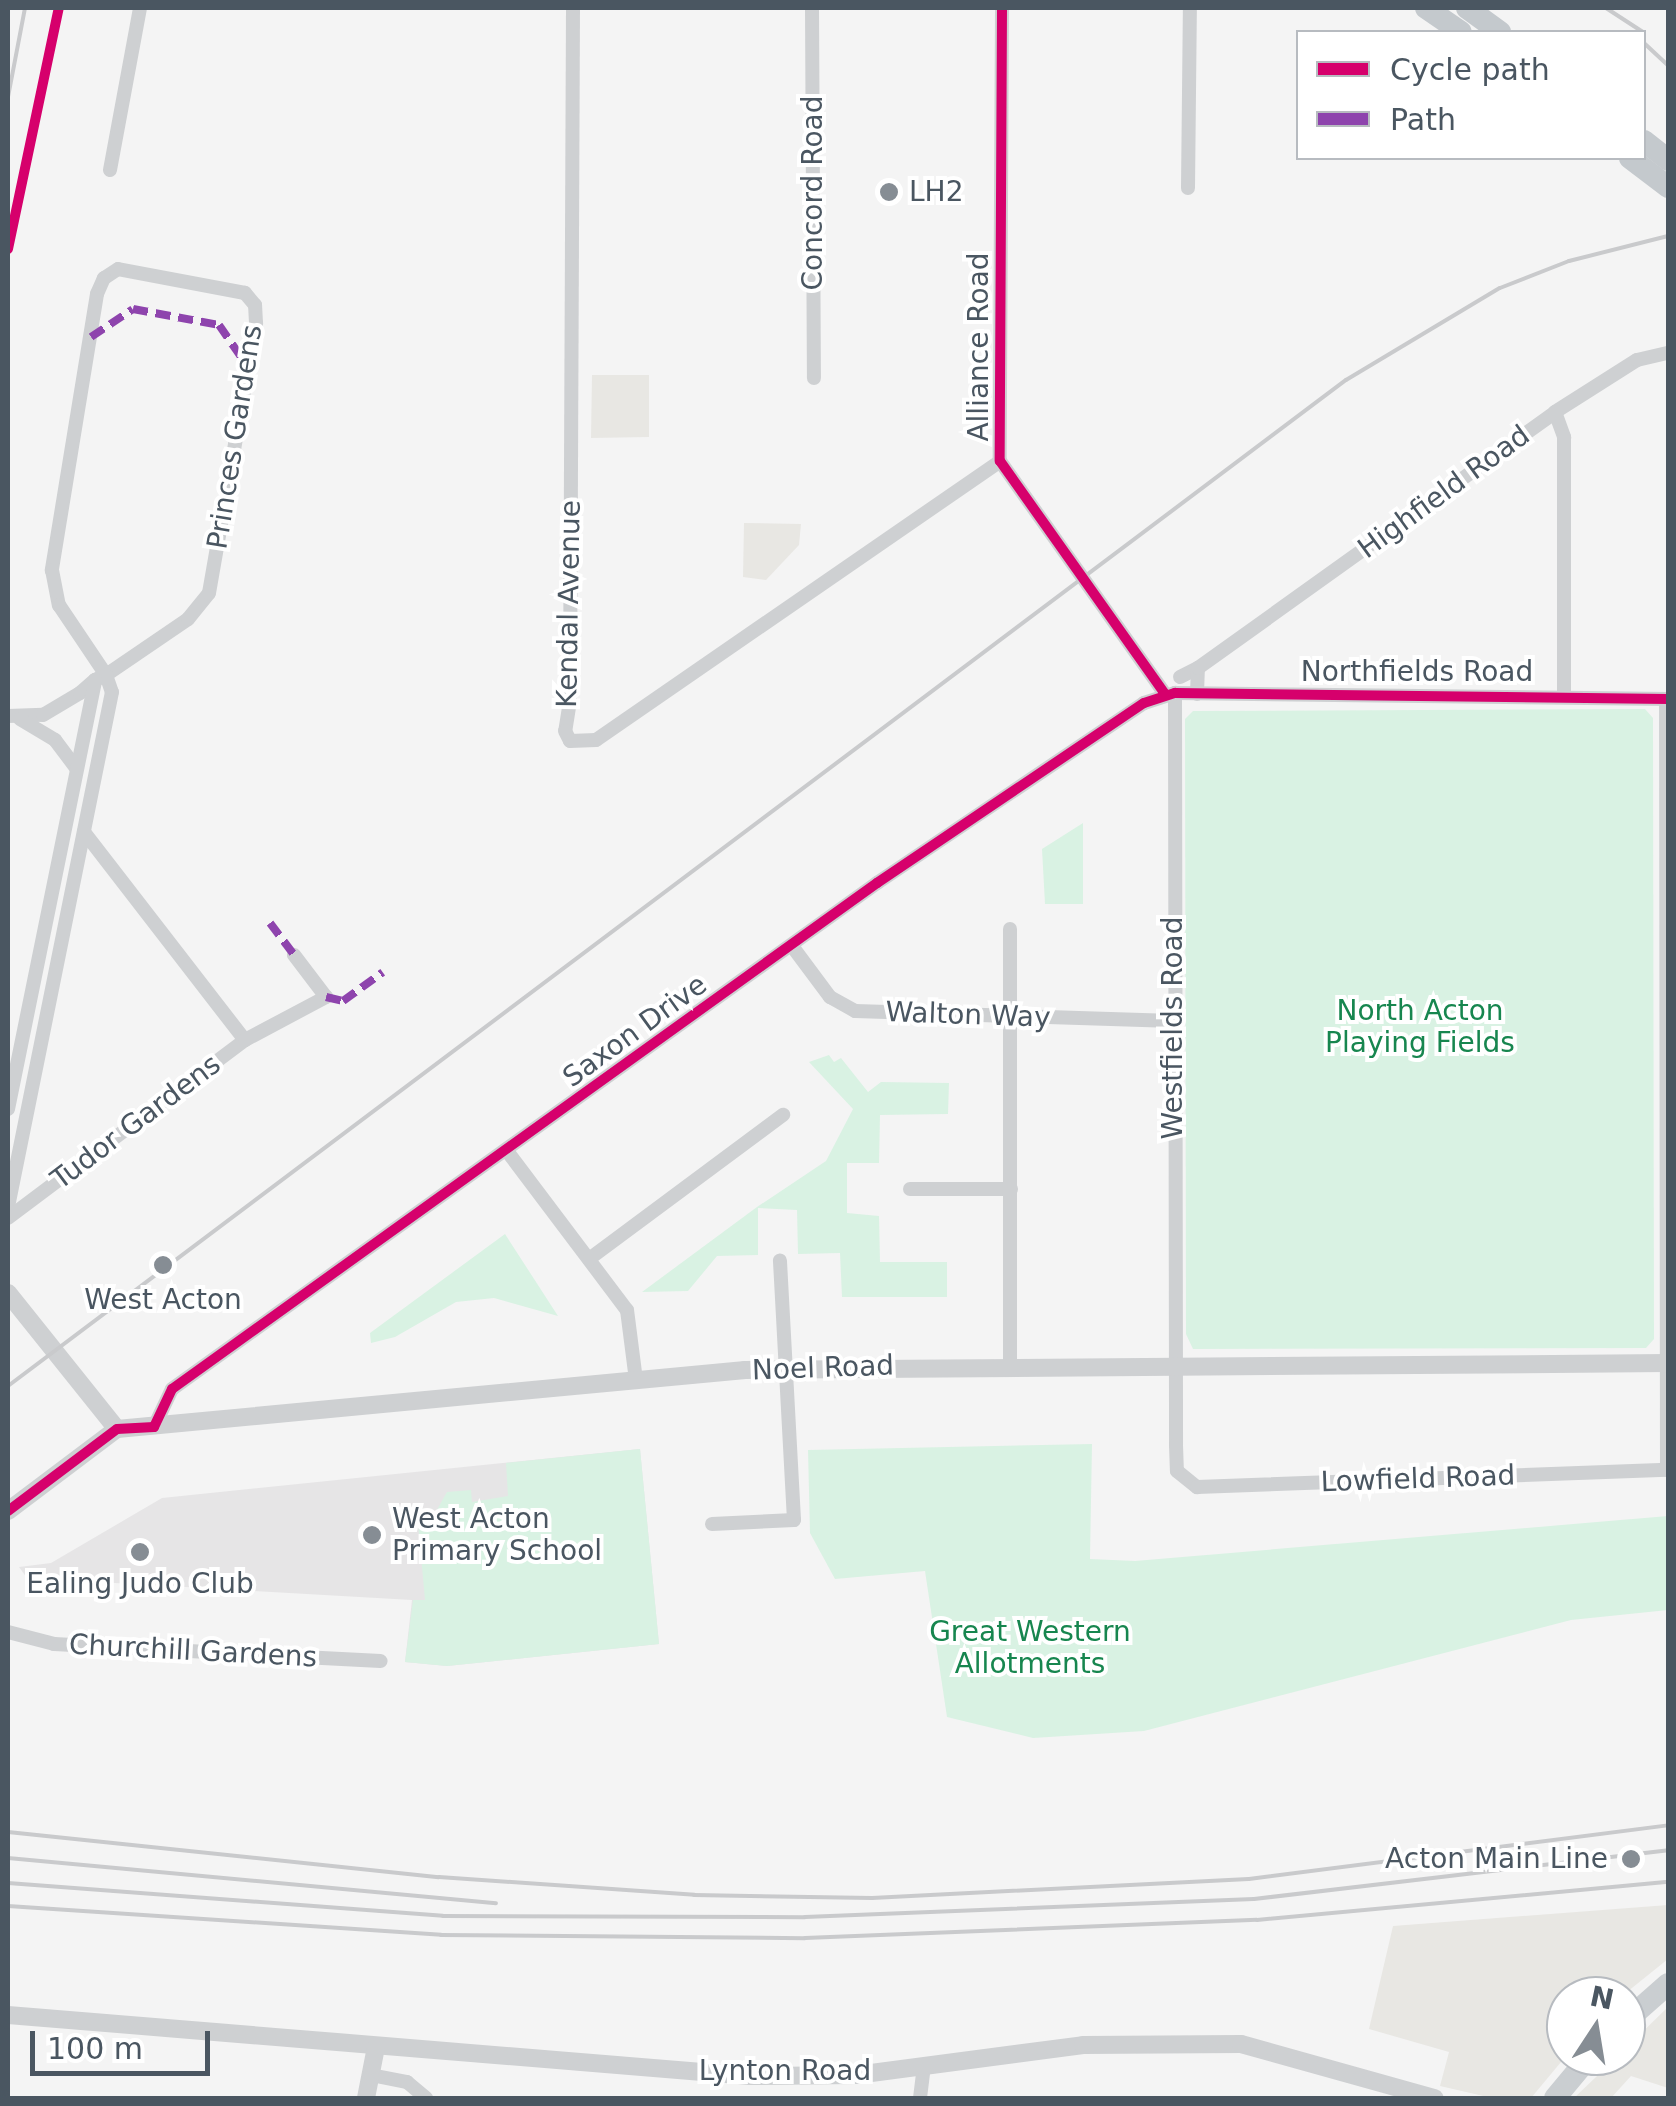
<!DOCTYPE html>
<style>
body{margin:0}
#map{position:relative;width:1676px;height:2106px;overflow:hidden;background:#f4f4f4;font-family:"DejaVu Sans",sans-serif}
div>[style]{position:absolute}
.commercial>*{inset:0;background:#e8e7e3}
.education>*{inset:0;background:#e6e5e6}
.green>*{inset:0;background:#d9f2e3}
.minor>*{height:14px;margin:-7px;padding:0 7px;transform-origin:7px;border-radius:7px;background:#ced0d2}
.tertiary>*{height:18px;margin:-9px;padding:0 9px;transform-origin:9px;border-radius:9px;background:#ced0d2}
.primary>*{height:22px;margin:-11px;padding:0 11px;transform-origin:11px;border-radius:11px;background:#caced1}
.trunk>*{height:22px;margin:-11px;padding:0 11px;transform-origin:11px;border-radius:11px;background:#c4c9cd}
.rail>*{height:4px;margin:-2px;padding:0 2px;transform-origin:2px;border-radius:2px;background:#c9cacc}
.quiet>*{height:8px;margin-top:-4px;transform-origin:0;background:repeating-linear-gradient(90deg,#8e44ad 0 15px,transparent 0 23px)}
.cycleway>*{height:10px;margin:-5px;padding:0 5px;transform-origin:5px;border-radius:5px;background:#d6006c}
.dots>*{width:28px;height:28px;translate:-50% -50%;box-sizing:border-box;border:5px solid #fff;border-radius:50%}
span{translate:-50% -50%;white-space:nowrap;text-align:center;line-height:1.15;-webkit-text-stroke:8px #fff;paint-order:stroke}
.poi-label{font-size:28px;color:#4a5661}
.left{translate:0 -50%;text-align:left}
.right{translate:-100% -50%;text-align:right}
.street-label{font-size:28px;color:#4a5661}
.park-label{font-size:28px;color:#17864f}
.frame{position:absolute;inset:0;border:10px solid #4a5661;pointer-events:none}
.legend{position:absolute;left:1296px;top:30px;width:350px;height:130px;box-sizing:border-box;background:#fff;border:2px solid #b7bbc0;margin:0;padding:12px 18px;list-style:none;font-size:30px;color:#4a5661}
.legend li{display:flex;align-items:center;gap:20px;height:50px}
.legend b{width:50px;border:2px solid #b7bbc0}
.north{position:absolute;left:1546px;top:1976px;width:100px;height:100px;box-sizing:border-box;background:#fff;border:2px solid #b7bbc0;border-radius:50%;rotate:12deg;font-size:28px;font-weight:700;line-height:40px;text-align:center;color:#4a5661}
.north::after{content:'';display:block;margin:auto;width:35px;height:45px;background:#868d94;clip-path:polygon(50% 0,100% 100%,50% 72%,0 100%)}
.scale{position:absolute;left:30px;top:2031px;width:180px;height:45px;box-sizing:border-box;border:5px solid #4a5661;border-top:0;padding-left:12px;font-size:30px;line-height:35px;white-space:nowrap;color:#4a5661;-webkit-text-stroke:8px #fff;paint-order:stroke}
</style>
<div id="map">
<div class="commercial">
<div style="clip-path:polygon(592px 375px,649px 375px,649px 437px,591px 438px)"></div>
<div style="clip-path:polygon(744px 523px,801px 524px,799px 545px,766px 580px,743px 577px)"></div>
<div style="clip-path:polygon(1668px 1905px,1668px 1959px,1622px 1996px,1566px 1996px,1566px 2056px,1531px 2098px,1492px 2098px,1440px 2086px,1449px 2052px,1369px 2029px,1393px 1926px)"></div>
<div style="clip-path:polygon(1668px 2007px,1668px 2088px,1631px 2076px,1611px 2098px,1574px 2098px,1618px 2056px,1626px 2056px,1626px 2048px)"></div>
</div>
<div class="education">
<div style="clip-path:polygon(640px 1449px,659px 1644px,447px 1666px,405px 1662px,412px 1600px,27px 1578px,19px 1567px,51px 1563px,162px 1498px)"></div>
</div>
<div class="green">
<div style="clip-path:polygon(1645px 709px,1653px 718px,1654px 1339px,1646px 1348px,1193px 1349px,1186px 1334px,1185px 719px,1193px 711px)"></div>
<div style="clip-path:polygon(1083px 823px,1083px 904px,1045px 904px,1042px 849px)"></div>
<div style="clip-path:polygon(829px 1055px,834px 1062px,841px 1058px,868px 1092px,881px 1082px,949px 1083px,948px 1114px,880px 1115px,879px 1163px,847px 1163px,847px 1213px,879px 1216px,880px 1262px,947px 1262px,947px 1297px,842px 1297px,840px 1253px,798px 1254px,797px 1210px,758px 1208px,758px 1255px,717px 1256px,688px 1291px,642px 1292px,757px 1207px,826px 1161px,853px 1109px,809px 1062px)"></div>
<div style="clip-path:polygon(505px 1234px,558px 1316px,494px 1298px,456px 1302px,395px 1337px,371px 1343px,370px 1333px)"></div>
<div style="clip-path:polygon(1092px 1444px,1090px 1559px,1135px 1561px,1668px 1516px,1668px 1610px,1571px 1620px,1144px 1731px,1033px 1738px,947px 1717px,925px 1571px,835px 1579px,810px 1533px,808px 1450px)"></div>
<div style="clip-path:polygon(640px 1449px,659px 1644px,447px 1666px,405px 1662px,413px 1600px,425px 1600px,418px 1523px,430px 1522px,447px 1492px,471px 1490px,472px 1502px,508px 1496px,506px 1463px)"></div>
</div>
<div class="minor">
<div style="left:573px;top:8px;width:693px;rotate:90.25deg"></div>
<div style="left:570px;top:701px;width:30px;rotate:99deg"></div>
<div style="left:565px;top:731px;width:11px;rotate:63deg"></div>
<div style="left:570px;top:741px;width:26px;rotate:-2deg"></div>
<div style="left:596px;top:740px;width:491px;rotate:-34.6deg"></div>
<div style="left:812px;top:8px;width:370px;rotate:89.7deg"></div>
<div style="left:1002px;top:8px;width:453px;rotate:90.3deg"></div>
<div style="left:1000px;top:461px;width:286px;rotate:54.7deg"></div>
<div style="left:110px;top:170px;width:165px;rotate:-79.5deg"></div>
<div style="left:1188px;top:188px;width:180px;rotate:-89.4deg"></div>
<div style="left:1555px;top:412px;width:97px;rotate:-32.4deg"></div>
<div style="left:1637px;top:360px;width:32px;rotate:-13deg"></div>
<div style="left:1180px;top:677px;width:20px;rotate:-27deg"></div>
<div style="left:1175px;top:693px;width:752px;rotate:89.92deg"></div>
<div style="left:1176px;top:1445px;width:26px;rotate:88deg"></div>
<div style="left:1177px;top:1471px;width:26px;rotate:39deg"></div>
<div style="left:1197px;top:1487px;width:470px;rotate:-2.1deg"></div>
<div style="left:1667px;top:1470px;width:771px;rotate:-90.07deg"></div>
<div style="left:1197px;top:694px;width:26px;rotate:-88deg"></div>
<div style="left:1198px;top:668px;width:439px;rotate:-35.6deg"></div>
<div style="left:1555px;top:412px;width:27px;rotate:70deg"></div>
<div style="left:1564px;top:437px;width:258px;rotate:90deg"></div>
<div style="left:8px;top:716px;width:35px;rotate:-2deg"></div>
<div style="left:43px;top:715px;width:43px;rotate:-30.7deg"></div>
<div style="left:80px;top:693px;width:20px;rotate:-41deg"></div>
<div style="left:95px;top:680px;width:12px;rotate:-24deg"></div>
<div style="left:106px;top:675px;width:99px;rotate:-34.3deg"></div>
<div style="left:188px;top:619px;width:33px;rotate:-51deg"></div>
<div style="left:209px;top:593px;width:274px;rotate:-80.1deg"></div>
<div style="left:256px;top:323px;width:18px;rotate:-93deg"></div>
<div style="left:255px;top:305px;width:16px;rotate:-130deg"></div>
<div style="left:245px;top:293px;width:129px;rotate:-169.3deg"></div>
<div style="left:118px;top:269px;width:17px;rotate:147deg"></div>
<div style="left:104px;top:278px;width:17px;rotate:114deg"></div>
<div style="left:97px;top:294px;width:280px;rotate:99.3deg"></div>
<div style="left:52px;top:570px;width:36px;rotate:79deg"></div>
<div style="left:59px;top:605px;width:84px;rotate:56.1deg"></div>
<div style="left:106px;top:675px;width:18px;rotate:71deg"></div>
<div style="left:112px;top:692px;width:525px;rotate:101.42deg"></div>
<div style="left:20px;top:719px;width:41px;rotate:31deg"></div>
<div style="left:55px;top:740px;width:35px;rotate:53deg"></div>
<div style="left:84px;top:832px;width:263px;rotate:52.3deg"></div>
<div style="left:1010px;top:929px;width:436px;rotate:90deg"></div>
<div style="left:792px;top:946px;width:64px;rotate:53.3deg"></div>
<div style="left:830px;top:997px;width:29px;rotate:29deg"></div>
<div style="left:855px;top:1011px;width:319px;rotate:1.8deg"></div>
<div style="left:8px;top:1109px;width:438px;rotate:-78.5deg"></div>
<div style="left:507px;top:1151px;width:199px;rotate:53deg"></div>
<div style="left:627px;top:1310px;width:71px;rotate:82.7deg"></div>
<div style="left:910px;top:1189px;width:101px"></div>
<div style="left:8px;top:1218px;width:296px;rotate:-36.9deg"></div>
<div style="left:245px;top:1040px;width:92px;rotate:-28deg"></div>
<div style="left:326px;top:997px;width:53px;rotate:-127.3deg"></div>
<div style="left:589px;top:1259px;width:242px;rotate:-36.6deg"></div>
<div style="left:154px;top:1427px;width:42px;rotate:-64.7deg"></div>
<div style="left:172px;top:1389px;width:868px;rotate:-35.67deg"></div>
<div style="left:877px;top:883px;width:322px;rotate:-34deg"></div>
<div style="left:1144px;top:703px;width:33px;rotate:-18deg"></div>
<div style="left:1175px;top:693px;width:493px;rotate:0.7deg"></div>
<div style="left:712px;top:1524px;width:82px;rotate:-2.8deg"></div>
<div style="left:794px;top:1520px;width:260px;rotate:-93.1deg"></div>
<div style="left:8px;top:1632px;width:48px;rotate:14.6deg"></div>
<div style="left:54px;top:1644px;width:327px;rotate:3deg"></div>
<div style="left:371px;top:2075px;width:37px;rotate:11deg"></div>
<div style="left:407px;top:2082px;width:25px;rotate:40deg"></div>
<div style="left:920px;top:2098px;width:31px;rotate:-83deg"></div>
</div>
<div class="tertiary">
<div style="left:8px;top:1293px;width:174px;rotate:51.3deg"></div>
<div style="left:8px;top:1511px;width:136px;rotate:-37deg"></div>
<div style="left:117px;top:1429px;width:631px;rotate:-5.37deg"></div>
<div style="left:745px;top:1370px;width:923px;rotate:-0.43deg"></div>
<div style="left:8px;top:2015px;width:745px;rotate:4.69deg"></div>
<div style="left:751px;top:2076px;width:105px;rotate:-0.5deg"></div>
<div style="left:856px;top:2075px;width:229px;rotate:-7.5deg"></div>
<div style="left:1083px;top:2045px;width:158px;rotate:-0.4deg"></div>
<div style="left:1241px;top:2044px;width:201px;rotate:15.6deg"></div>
<div style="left:366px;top:2098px;width:52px;rotate:-78.9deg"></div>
</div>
<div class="primary">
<div style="left:1626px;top:2021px;width:56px;rotate:-41.4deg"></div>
<div style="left:1555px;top:2098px;width:55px;rotate:-50.2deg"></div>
</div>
<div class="trunk">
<div style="left:1426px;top:8px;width:42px;rotate:34.4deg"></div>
<div style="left:1467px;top:8px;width:41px;rotate:36deg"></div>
<div style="left:1644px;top:141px;width:31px;rotate:38deg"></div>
<div style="left:1630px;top:158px;width:48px;rotate:37.3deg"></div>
</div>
<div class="rail">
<div style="left:1606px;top:8px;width:44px;rotate:33deg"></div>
<div style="left:1644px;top:43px;width:33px;rotate:43deg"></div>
<div style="left:8px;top:97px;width:91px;rotate:-79.2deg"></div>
<div style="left:8px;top:1386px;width:1674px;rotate:-36.94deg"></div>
<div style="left:1346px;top:380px;width:179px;rotate:-30.9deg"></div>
<div style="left:1500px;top:288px;width:74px;rotate:-21.4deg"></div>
<div style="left:1569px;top:261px;width:102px;rotate:-14.2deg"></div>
<div style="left:8px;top:1832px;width:433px;rotate:6deg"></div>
<div style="left:439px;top:1877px;width:256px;rotate:4deg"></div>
<div style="left:694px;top:1895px;width:178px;rotate:1deg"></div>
<div style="left:872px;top:1898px;width:377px;rotate:-2.9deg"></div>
<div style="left:1249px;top:1879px;width:422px;rotate:-7.3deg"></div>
<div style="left:8px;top:1858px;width:490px;rotate:5.3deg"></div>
<div style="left:8px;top:1883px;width:436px;rotate:4.3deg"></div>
<div style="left:443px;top:1916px;width:362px;rotate:0.2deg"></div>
<div style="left:805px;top:1917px;width:449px;rotate:-2.3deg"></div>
<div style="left:1254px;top:1899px;width:417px;rotate:-6.7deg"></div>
<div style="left:8px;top:1906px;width:434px;rotate:3.8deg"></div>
<div style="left:441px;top:1935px;width:364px;rotate:0.5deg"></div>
<div style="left:805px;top:1938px;width:452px;rotate:-2.3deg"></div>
<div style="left:1257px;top:1920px;width:413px;rotate:-5.3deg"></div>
</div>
<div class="quiet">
<div style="left:91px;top:337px;width:50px;rotate:-33.7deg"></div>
<div style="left:133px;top:309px;width:87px;rotate:10.5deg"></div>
<div style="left:219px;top:325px;width:55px;rotate:55.4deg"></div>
<div style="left:270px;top:923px;width:40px;rotate:53deg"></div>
<div style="left:326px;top:997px;width:17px;rotate:13deg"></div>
<div style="left:343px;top:1001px;width:49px;rotate:-35.9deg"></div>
</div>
<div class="cycleway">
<div style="left:1002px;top:8px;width:453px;rotate:90.3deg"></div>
<div style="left:1000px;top:461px;width:286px;rotate:54.7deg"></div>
<div style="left:8px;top:249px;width:246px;rotate:-78.1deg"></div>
<div style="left:8px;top:1511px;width:136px;rotate:-37deg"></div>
<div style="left:117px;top:1429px;width:37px;rotate:-3deg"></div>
<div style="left:154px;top:1427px;width:42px;rotate:-64.7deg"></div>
<div style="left:172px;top:1389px;width:868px;rotate:-35.67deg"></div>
<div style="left:877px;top:883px;width:322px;rotate:-34deg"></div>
<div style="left:1144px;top:703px;width:33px;rotate:-18deg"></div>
<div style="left:1175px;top:693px;width:493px;rotate:0.7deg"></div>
</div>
<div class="dots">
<div style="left:889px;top:192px;background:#868d94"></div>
<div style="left:163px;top:1265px;background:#868d94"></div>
<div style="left:372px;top:1535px;background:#868d94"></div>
<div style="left:140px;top:1552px;background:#868d94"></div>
<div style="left:1631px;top:1859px;background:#868d94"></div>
</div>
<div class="poi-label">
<span class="left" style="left:909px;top:192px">LH2</span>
<span style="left:163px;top:1300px">West Acton</span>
<span class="left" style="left:392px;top:1535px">West Acton<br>Primary School</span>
<span style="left:140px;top:1584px">Ealing Judo Club</span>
<span class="right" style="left:1608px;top:1859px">Acton Main Line</span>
</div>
<div class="street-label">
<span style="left:813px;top:193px;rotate:-90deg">Concord Road</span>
<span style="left:979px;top:347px;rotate:-90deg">Alliance Road</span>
<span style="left:235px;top:437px;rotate:-81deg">Princes Gardens</span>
<span style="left:1444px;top:492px;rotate:-36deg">Highfield Road</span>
<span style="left:569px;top:604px;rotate:-89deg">Kendal Avenue</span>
<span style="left:1417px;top:672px">Northfields Road</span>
<span style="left:968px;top:1015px;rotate:2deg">Walton Way</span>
<span style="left:1173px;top:1028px;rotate:-90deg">Westfields Road</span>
<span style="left:635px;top:1031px;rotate:-36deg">Saxon Drive</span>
<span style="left:136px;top:1122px;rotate:-37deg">Tudor Gardens</span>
<span style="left:823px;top:1368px;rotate:-2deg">Noel Road</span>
<span style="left:1418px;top:1479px;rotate:-2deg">Lowfield Road</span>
<span style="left:193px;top:1651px;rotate:3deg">Churchill Gardens</span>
<span style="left:785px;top:2071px">Lynton Road</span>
</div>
<div class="park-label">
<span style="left:1420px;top:1027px">North Acton<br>Playing Fields</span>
<span style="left:1030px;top:1648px">Great Western<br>Allotments</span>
</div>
<div class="frame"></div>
<ul class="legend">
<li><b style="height:12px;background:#d6006c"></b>Cycle path</li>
<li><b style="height:12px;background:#8e44ad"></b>Path</li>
</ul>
<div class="north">N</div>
<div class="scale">100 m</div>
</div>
